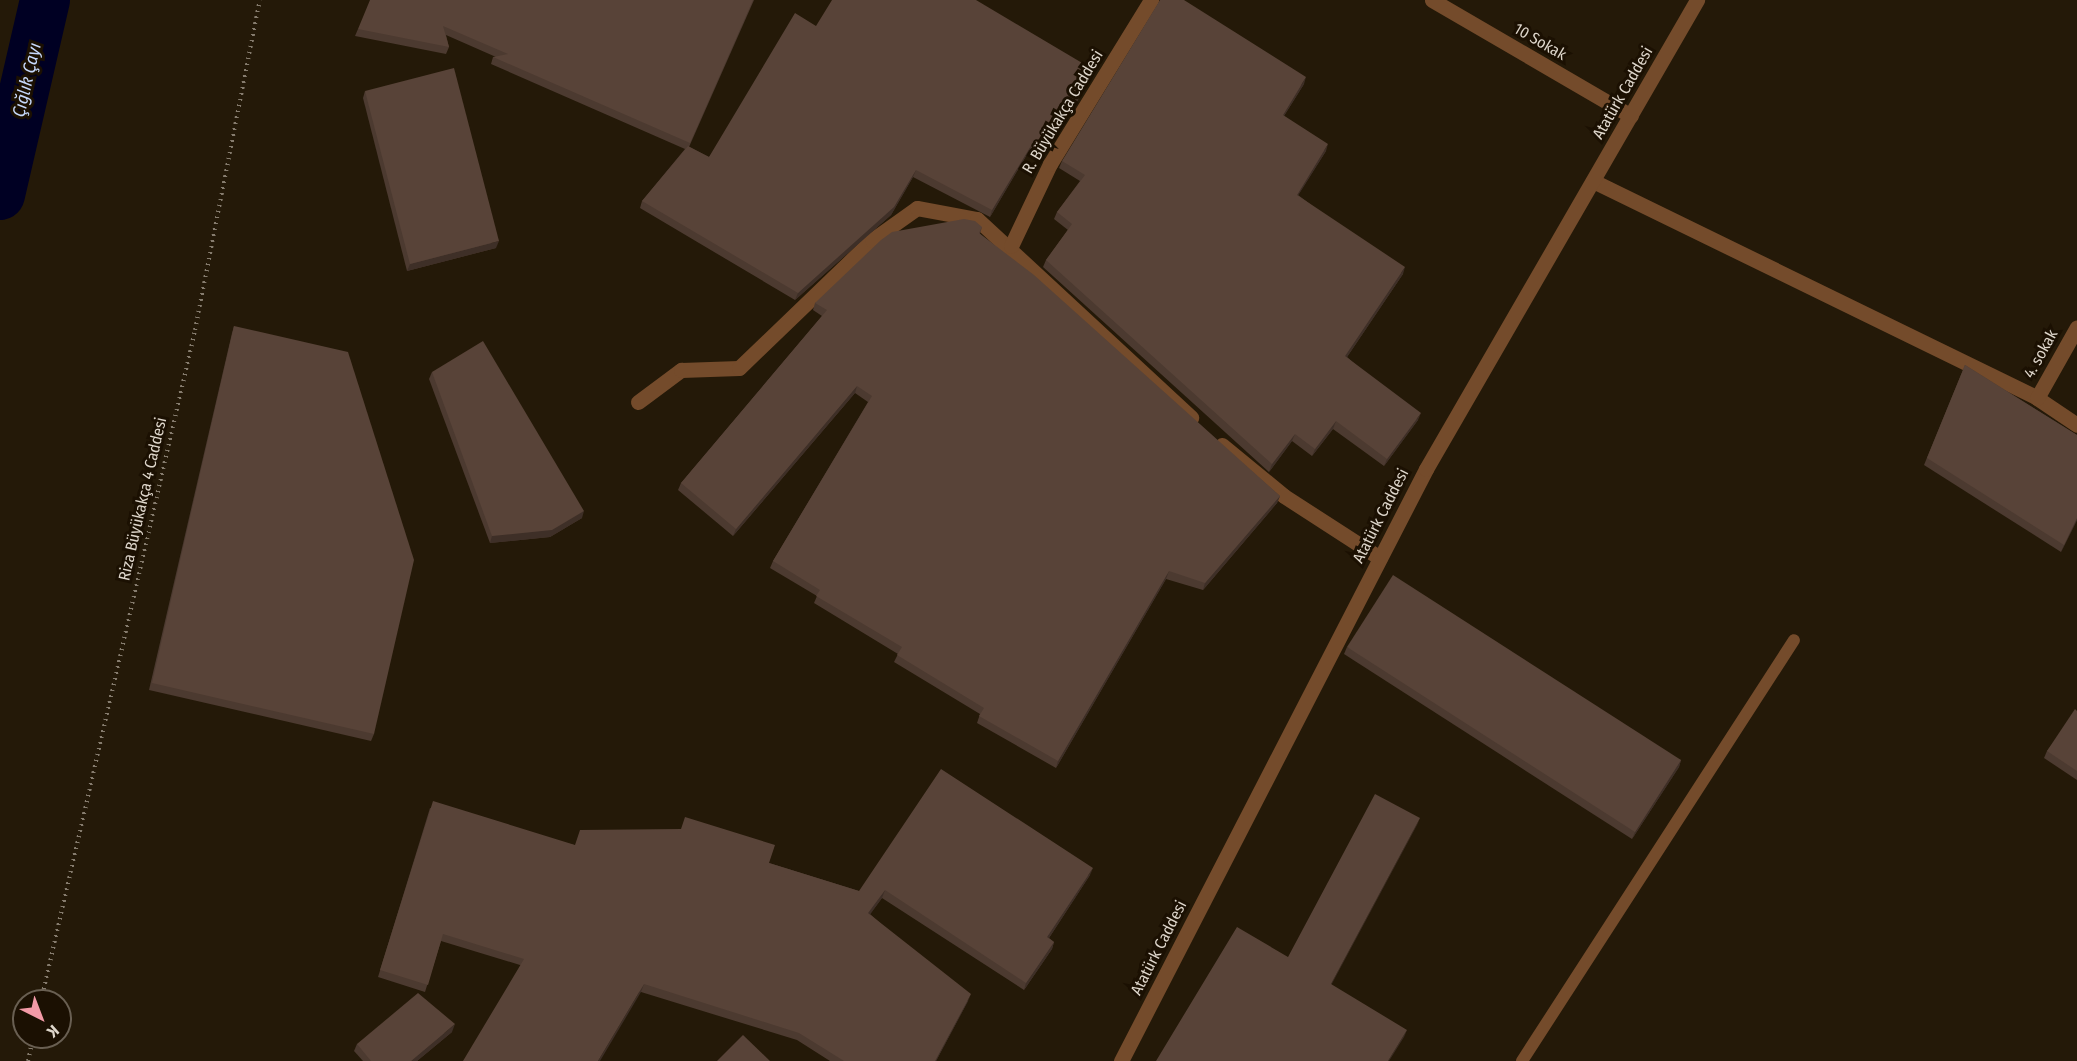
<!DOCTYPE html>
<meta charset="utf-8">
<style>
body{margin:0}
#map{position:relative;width:2077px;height:1061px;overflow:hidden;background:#241908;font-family:"Fira Sans Condensed",sans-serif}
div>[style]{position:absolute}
.river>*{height:50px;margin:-25px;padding:0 25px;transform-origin:25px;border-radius:25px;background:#000023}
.path>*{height:4px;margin-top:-2px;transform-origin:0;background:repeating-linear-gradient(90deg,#867c6e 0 1.5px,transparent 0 6px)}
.service>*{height:12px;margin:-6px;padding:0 6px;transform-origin:6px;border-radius:6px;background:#744b2b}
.minor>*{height:15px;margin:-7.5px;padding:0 7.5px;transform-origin:7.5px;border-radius:7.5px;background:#744b2b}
.tertiary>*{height:15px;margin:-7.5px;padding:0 7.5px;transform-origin:7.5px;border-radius:7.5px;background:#744b2b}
.wall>*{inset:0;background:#4c3a30}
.shaded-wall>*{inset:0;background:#3e2f27}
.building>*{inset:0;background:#584338}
span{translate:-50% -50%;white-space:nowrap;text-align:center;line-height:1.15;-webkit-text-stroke:6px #1b1002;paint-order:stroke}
.street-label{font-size:16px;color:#ded6cb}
.water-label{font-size:18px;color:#c6d8fb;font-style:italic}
.north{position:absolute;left:12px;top:989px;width:60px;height:60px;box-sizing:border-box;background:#1b1002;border:2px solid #695f52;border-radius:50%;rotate:138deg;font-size:16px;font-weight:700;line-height:24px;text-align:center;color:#ded6cb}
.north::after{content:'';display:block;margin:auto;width:21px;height:27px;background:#f39aa7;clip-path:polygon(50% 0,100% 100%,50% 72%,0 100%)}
</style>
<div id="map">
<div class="river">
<div style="left:0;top:195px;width:200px;rotate:-77deg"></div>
</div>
<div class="path">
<div style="left:41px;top:1001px;width:688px;rotate:-77.07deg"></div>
<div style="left:195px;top:330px;width:336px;rotate:-78.9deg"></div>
<div style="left:28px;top:1061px;width:25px;rotate:-78deg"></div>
</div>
<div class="service">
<div style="left:1522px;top:1061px;width:501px;rotate:-57.13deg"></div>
</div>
<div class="minor">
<div style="left:1432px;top:0;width:230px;rotate:30.2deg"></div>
<div style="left:1593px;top:181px;width:494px;rotate:26deg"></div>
<div style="left:2037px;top:398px;width:48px;rotate:34deg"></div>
<div style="left:2037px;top:398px;width:81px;rotate:-60.6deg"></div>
<div style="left:638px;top:402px;width:54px;rotate:-36.7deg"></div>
<div style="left:681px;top:370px;width:58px;rotate:-2deg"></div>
<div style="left:739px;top:368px;width:185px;rotate:-43.9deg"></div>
<div style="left:872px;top:240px;width:55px;rotate:-35.4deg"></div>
<div style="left:917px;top:208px;width:61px;rotate:10.4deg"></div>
<div style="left:977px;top:219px;width:292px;rotate:42.8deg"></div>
<div style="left:1222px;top:445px;width:80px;rotate:39.4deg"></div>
<div style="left:1284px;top:496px;width:114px;rotate:32.9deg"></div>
</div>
<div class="tertiary">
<div style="left:1011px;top:246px;width:91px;rotate:-64.6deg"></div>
<div style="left:1050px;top:164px;width:193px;rotate:-58.4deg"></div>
<div style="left:1121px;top:1061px;width:666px;rotate:-62.74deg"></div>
<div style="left:1426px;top:469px;width:542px;rotate:-59.98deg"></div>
</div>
<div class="wall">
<div style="clip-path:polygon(754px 0,689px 147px,709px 157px,816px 26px,1092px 77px,1042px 158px,1029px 151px,990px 217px,913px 177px,891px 215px,795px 300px,640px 208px,642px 201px,685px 149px,491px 64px,493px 57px,496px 57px,446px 35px,449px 47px,446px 54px,355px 36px,358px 29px)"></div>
<div style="clip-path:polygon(1304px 84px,1284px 116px,1326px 151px,1298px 195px,1403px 274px,1347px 357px,1418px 420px,1384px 466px,1333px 429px,1312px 456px,1292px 441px,1269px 472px,1043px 267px,1046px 260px,1068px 230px,1054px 219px,1057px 212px,1080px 181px,1059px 168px,1062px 161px)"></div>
<div style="clip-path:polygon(365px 91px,496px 248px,407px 271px,363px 98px)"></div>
<div style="clip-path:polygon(982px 227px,980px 234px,1280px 496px,1277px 503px,1203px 590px,1166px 579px,1056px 768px,977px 723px,980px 714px,894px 662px,898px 654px,814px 603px,817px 596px,770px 568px,773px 561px,868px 402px,855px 393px,733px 536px,678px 490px,681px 483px,822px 316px,813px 310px,815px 303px)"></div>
<div style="clip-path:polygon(234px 326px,374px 734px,371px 741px,149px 690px,232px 333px)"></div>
<div style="clip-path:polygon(1965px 365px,2077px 435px,2077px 520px,2061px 552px,1924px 465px)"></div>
<div style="clip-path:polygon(432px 372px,582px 518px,550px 537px,490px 543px,429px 379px)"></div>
<div style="clip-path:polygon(1347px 647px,1681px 760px,1679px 767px,1632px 839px,1344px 654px)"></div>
<div style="clip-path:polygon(2077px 711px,2077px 780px,2044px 758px,2047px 751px)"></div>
<div style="clip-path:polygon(430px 808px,574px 845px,769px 863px,859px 891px,1090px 875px,1049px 938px,1054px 942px,1052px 949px,1024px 990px,882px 898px,870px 914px,968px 1001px,936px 1061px,830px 1061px,797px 1040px,641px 992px,520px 965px,441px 941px,425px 992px,378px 977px)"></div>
<div style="clip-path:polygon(452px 1032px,417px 1061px,363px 1061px,354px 1051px,357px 1044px)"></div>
</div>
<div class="shaded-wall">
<div style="clip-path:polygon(1094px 70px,1092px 77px,1042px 158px,1045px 151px)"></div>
<div style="clip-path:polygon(1306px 77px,1304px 84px,1280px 122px,1283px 115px)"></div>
<div style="clip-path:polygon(1032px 144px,1029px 151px,990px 217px,992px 210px)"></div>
<div style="clip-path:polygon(1328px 144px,1326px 151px,1294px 202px,1297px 195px)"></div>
<div style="clip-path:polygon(916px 170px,913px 177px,891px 215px,795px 300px,798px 293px)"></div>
<div style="clip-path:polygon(499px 241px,496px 248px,407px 271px,410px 264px)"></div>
<div style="clip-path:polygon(1405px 267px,1403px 274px,1343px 363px,1345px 356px)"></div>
<div style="clip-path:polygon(857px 386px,855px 393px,733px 536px,736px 529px)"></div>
<div style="clip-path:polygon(1421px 413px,1418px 420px,1384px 466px,1387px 459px)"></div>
<div style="clip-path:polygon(1336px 421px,1333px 429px,1312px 456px,1315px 449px)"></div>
<div style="clip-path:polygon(1295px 434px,1292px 441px,1269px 472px,1272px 464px)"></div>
<div style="clip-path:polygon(1280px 496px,1277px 503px,1203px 590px,1205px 583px)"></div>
<div style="clip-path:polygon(584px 511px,582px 518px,550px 537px,490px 543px,492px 536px)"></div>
<div style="clip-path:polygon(2077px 518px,2077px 520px,2061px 552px,2064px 545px)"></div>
<div style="clip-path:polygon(1169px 571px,1166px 579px,1056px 768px,1058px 761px)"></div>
<div style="clip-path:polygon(1681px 760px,1679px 767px,1632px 839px,1635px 832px)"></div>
<div style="clip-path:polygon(1420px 818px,1417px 825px,1328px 991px,1331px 984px)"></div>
<div style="clip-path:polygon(1093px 868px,1090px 875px,1045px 944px,1047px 937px)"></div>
<div style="clip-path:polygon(885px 890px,882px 898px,866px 920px,868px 913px)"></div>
<div style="clip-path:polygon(1054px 942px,1052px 949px,1024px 990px,1026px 983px)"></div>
<div style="clip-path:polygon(644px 984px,641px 992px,600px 1061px,598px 1061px)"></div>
<div style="clip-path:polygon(971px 994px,968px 1001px,936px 1061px,935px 1061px)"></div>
<div style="clip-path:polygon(455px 1024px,452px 1032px,417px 1061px,411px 1061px)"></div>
<div style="clip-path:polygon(1407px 1030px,1404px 1037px,1389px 1061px,1388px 1061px)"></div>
</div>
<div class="building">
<div style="clip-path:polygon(370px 0,753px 0,690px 143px,493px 57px,508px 54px,443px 26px,449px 47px,358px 29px)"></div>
<div style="clip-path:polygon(832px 0,976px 0,1094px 70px,1045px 151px,1032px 144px,992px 210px,916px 170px,894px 207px,798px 293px,642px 201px,688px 146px,709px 157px,795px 13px,816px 26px)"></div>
<div style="clip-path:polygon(1160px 0,1184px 0,1306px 77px,1283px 115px,1328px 144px,1297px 195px,1405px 267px,1345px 356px,1421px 413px,1387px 459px,1336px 421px,1315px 449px,1295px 434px,1272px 464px,1046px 260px,1072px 224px,1057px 212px,1085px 175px,1062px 161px)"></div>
<div style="clip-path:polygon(454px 68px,499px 241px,410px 264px,365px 91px)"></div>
<div style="clip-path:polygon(964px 219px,975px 221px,982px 227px,979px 233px,1034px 275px,1280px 496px,1205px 583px,1169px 571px,1058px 761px,979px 716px,984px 708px,897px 655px,902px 647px,816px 596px,820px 590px,773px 561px,872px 396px,857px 386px,736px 529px,681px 483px,827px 310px,815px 303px,881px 240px,892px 232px)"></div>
<div style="clip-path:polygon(234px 326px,348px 352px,414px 560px,374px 734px,152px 683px)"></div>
<div style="clip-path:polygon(483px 341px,584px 511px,552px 530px,492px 536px,432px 372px)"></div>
<div style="clip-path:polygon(1965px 365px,2077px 435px,2077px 518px,2064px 545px,1927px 458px)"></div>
<div style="clip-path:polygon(1393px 575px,1681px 760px,1635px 832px,1347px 647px)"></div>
<div style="clip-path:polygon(2075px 709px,2077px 711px,2077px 771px,2047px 751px)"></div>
<div style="clip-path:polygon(941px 769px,1093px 868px,1047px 937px,1054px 942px,1026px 983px,885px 890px,868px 913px,971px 994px,935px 1061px,844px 1061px,799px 1033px,644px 984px,598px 1061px,463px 1061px,524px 959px,443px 934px,428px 985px,380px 970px,433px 801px,575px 845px,580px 830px,681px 829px,685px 817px,775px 845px,769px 863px,859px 891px)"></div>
<div style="clip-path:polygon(1375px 794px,1420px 818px,1331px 984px,1407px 1030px,1388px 1061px,1156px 1061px,1237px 927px,1288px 957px)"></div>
<div style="clip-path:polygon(418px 993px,455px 1024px,411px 1061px,371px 1061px,357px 1044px)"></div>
<div style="clip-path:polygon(743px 1035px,770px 1061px,717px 1061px)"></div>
</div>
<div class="street-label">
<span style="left:1540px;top:42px;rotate:30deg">10 Sokak</span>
<span style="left:1623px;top:93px;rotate:-60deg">Atatürk Caddesi</span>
<span style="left:1063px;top:112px;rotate:-59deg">R. Büyükakça Caddesi</span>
<span style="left:2041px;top:354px;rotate:-61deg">4. sokak</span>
<span style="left:143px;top:499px;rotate:-77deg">Riza Büyükakça 4 Caddesi</span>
<span style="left:1381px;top:516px;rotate:-63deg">Atatürk Caddesi</span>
<span style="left:1159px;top:948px;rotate:-63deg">Atatürk Caddesi</span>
</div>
<div class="water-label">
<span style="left:27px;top:80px;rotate:-77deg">Çığlık Çayı</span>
</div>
<div class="north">K</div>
</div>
